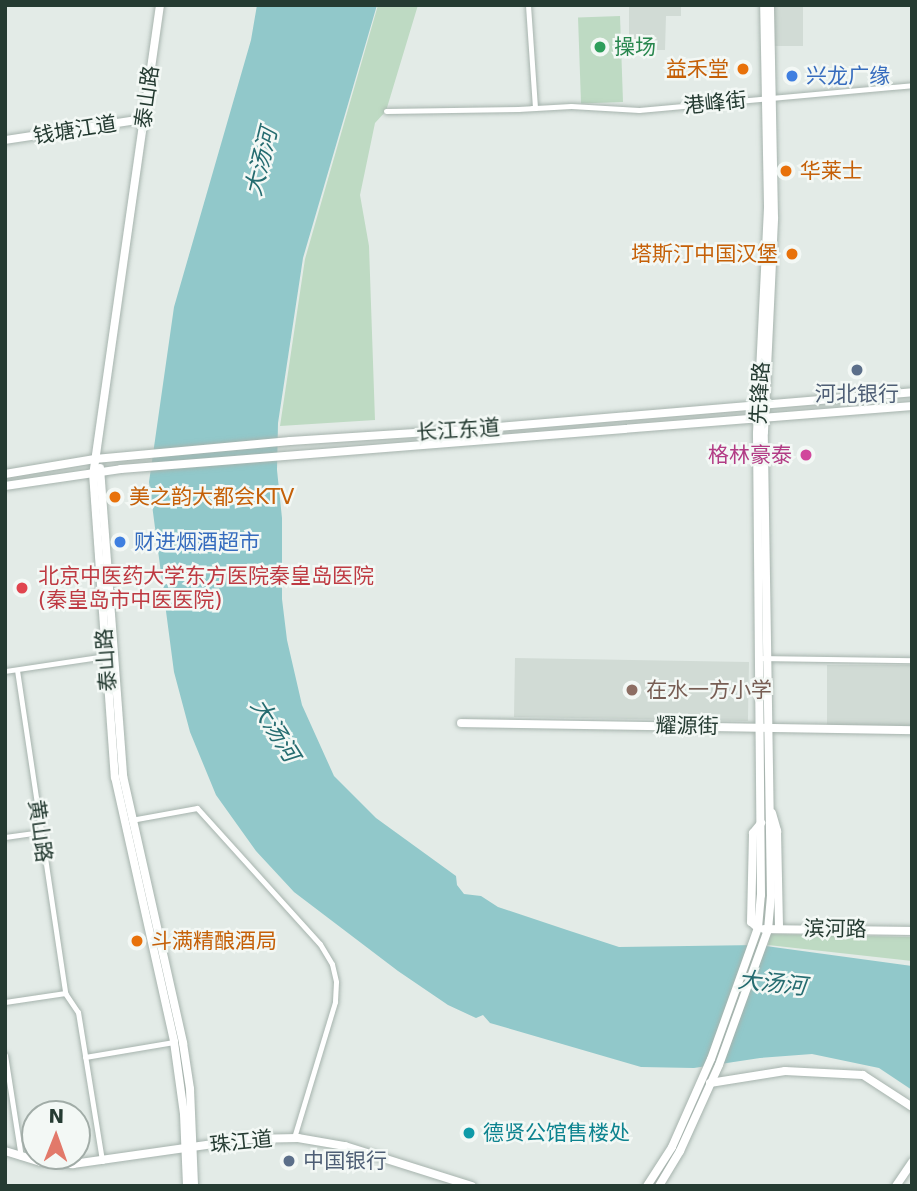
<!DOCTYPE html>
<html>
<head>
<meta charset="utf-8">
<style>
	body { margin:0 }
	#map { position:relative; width:917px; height:1191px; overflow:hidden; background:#e3ebe7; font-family:"DejaVu Sans","Noto Sans SC",sans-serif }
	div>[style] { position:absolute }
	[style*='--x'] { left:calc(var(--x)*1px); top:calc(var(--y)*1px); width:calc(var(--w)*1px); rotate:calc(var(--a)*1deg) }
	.built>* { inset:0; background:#d1dbd5; transform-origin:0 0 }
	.green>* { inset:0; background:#bedac3; transform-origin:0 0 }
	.water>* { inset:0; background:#91c8ca }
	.roads { filter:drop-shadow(0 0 2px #a6b3ad) drop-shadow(0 0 2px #a6b3ad) }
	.street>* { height:5px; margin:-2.5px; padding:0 2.5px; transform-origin:2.5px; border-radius:2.5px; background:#fff }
	.secondary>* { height:8px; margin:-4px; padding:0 4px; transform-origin:4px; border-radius:4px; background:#fff }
	.dots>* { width:19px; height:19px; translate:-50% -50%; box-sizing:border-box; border:4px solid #f3f8f5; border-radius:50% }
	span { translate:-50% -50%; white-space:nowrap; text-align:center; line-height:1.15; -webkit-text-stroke:5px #f3f8f5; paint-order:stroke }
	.leisure-label { font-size:21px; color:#27864d }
	.left { translate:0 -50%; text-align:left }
	.food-label { font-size:21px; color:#c56008 }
	.right { translate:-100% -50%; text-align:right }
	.shop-label { font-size:21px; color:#366cbe }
	.street-label { font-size:21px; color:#253b32 }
	.service-label { font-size:21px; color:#4e5e75 }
	.hotel-label { font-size:21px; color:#b23c85 }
	.health-label { font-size:21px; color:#be3a42 }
	.education-label { font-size:21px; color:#785e54 }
	.culture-label { font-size:21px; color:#0d838f }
	.water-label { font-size:23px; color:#256c70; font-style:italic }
	.frame { position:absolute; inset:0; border:7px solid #253b32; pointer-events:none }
	.north { position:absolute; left:21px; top:1100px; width:70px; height:70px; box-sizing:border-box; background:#f3f8f5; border:2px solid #a1aca7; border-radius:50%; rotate:1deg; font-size:19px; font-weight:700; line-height:28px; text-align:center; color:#253b32 }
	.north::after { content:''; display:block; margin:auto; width:24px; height:32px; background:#e2796a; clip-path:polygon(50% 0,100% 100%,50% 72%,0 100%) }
</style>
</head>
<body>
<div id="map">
	<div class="built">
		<div style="clip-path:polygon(629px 5px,681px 5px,681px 16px,666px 16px,665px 50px,629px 50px)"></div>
		<div style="left:774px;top:5px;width:29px;height:41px"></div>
		<div style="left:515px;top:658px;width:234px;height:59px;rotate:1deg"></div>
		<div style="left:827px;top:665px;width:85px;height:62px"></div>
	</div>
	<div class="green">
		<div style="clip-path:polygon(378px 5px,418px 5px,386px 111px,375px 123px,360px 195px,369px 246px,375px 420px,280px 426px,305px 259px)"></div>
		<div style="left:620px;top:16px;width:86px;height:42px;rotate:88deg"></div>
		<div style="clip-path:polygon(770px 934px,912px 937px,912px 961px,768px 945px)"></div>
	</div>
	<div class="water">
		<div style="clip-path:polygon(257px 5px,377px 5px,303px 258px,278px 423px,277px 470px,282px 518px,282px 599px,287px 640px,302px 705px,334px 776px,376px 818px,456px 876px,457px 885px,464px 894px,481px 896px,498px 907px,567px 930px,619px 947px,758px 945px,912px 966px,912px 1090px,879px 1068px,812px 1054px,760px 1058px,694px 1068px,641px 1067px,490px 1023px,483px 1015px,476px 1018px,448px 1005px,398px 971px,294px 892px,256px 851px,216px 795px,190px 732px,174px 672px,149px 482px,174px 307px,251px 40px)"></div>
	</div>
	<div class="roads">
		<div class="street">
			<div style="--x:528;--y:5;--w:103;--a:86.1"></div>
			<div style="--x:535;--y:108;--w:3;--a:180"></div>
			<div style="--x:518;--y:109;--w:53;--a:-3.2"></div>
			<div style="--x:571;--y:106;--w:68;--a:3.4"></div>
			<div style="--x:639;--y:110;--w:274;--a:-5.2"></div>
			<div style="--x:386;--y:111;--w:133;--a:-0.9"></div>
			<div style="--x:760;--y:658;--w:152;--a:0.8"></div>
			<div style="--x:17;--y:670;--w:327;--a:81.5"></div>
			<div style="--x:65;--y:993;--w:23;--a:56"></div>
			<div style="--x:78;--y:1012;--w:151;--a:80.8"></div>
			<div style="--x:5;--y:671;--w:101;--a:-8.5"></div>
			<div style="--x:131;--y:820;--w:67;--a:-10.3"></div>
			<div style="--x:197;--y:808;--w:183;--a:47.9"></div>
			<div style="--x:320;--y:944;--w:23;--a:59"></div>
			<div style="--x:332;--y:964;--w:18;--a:77"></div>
			<div style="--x:336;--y:982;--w:20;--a:93"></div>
			<div style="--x:335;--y:1002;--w:142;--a:106.8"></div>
			<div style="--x:5;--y:837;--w:35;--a:-8"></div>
			<div style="--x:5;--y:1002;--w:61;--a:-8.5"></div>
			<div style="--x:5;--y:1055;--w:103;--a:81.1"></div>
			<div style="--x:85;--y:1057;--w:90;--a:-9.6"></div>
		</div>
		<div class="secondary">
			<div style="--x:160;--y:5;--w:473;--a:98.1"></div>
			<div style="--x:93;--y:473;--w:305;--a:85.9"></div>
			<div style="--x:115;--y:777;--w:271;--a:77.4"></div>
			<div style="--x:174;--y:1042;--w:73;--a:82.1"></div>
			<div style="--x:184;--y:1114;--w:72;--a:87.6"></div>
			<div style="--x:5;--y:140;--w:141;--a:-8.6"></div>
			<div style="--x:100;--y:468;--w:309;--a:85.7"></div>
			<div style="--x:123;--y:776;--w:274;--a:77.3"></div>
			<div style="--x:183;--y:1043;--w:47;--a:81.3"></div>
			<div style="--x:190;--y:1089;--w:97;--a:87.6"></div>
			<div style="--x:5;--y:474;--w:91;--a:-9.5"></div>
			<div style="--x:95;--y:459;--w:196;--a:-5.3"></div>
			<div style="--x:290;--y:441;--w:184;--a:-3.7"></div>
			<div style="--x:474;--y:429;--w:440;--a:-4.8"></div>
			<div style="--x:5;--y:486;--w:117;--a:-8.3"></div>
			<div style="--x:121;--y:469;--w:794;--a:-4.55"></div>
			<div style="--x:461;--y:723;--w:451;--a:0.9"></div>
			<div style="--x:772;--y:813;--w:19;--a:74"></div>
			<div style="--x:777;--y:831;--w:97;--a:88.8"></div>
			<div style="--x:758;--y:928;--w:9;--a:-139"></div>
			<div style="--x:751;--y:922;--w:89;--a:-88.7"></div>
			<div style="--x:753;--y:833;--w:13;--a:-51"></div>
			<div style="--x:764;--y:929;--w:148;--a:0.8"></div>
			<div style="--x:710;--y:1083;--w:76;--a:-9.1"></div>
			<div style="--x:785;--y:1071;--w:78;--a:2.9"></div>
			<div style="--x:863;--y:1075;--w:59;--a:33.1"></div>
			<div style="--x:5;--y:1151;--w:38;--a:17"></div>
			<div style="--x:41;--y:1162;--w:32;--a:4"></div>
			<div style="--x:73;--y:1164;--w:177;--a:-8.1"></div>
			<div style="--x:248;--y:1139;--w:50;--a:-1.1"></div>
			<div style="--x:298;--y:1138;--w:48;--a:9.7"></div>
			<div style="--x:345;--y:1146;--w:133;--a:17.5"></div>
			<div style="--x:647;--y:1186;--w:46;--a:-57.3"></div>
			<div style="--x:672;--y:1147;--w:96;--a:-66.1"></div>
			<div style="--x:711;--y:1059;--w:139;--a:-70.3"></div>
			<div style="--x:758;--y:928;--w:33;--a:-85"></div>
			<div style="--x:761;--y:895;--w:462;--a:-90.5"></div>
			<div style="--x:757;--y:433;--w:227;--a:-87.2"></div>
			<div style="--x:768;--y:206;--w:201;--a:-91.1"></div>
			<div style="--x:659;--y:1186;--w:41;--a:-59"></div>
			<div style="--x:680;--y:1151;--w:94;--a:-65.6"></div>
			<div style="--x:719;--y:1065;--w:144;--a:-70.1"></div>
			<div style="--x:768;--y:930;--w:34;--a:-85"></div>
			<div style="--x:771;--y:896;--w:464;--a:-90.9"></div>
			<div style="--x:764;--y:432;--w:215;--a:-87.3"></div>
			<div style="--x:774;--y:217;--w:212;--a:-91.1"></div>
			<div style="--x:896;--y:1186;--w:29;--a:-56"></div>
		</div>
	</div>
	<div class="dots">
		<div style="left:600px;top:47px;background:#2e9e5b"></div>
		<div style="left:743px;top:69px;background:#e8710a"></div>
		<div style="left:792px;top:76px;background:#3f7fe0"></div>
		<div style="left:786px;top:171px;background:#e8710a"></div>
		<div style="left:792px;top:254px;background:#e8710a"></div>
		<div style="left:857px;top:370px;background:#5c6f8a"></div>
		<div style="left:806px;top:455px;background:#d1479c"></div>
		<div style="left:115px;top:497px;background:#e8710a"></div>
		<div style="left:120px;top:542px;background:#3f7fe0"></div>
		<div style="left:22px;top:588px;background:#e0444e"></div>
		<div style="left:632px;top:690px;background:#8d6e63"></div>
		<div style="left:137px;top:941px;background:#e8710a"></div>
		<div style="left:469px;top:1133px;background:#0f9aa8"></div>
		<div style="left:289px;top:1161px;background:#5c6f8a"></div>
	</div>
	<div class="leisure-label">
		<span class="left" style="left:614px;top:47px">操场</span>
	</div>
	<div class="food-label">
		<span class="right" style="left:729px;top:69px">益禾堂</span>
		<span class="left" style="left:800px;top:171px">华莱士</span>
		<span class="right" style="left:778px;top:254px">塔斯汀中国汉堡</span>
		<span class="left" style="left:129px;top:497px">美之韵大都会KTV</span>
		<span class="left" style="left:151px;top:941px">斗满精酿酒局</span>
	</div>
	<div class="shop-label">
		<span class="left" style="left:806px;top:76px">兴龙广缘</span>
		<span class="left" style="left:134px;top:542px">财进烟酒超市</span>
	</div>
	<div class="street-label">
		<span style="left:147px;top:97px;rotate:-82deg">泰山路</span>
		<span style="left:715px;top:103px;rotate:-6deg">港峰街</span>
		<span style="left:75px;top:130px;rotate:-9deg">钱塘江道</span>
		<span style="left:760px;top:393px;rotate:-87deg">先锋路</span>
		<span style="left:458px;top:430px;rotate:-4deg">长江东道</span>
		<span style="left:106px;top:660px;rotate:-94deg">泰山路</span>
		<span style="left:687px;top:726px;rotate:1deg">耀源街</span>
		<span style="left:40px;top:831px;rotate:82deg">黄山路</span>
		<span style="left:835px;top:929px;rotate:1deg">滨河路</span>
		<span style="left:241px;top:1142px;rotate:-6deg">珠江道</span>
	</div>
	<div class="service-label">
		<span style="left:857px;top:394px">河北银行</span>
		<span class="left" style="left:303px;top:1161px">中国银行</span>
	</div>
	<div class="hotel-label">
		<span class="right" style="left:792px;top:455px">格林豪泰</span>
	</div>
	<div class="health-label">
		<span class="left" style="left:38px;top:588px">北京中医药大学东方医院秦皇岛医院<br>(秦皇岛市中医医院)</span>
	</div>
	<div class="education-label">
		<span class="left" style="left:646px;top:690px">在水一方小学</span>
	</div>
	<div class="culture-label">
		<span class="left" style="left:483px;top:1133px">德贤公馆售楼处</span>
	</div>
	<div class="water-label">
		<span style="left:261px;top:162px;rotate:-76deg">大汤河</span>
		<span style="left:275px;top:730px;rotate:58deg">大汤河</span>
		<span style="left:772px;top:983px;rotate:6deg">大汤河</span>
	</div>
	<div class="frame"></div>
	<div class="north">N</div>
</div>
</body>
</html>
